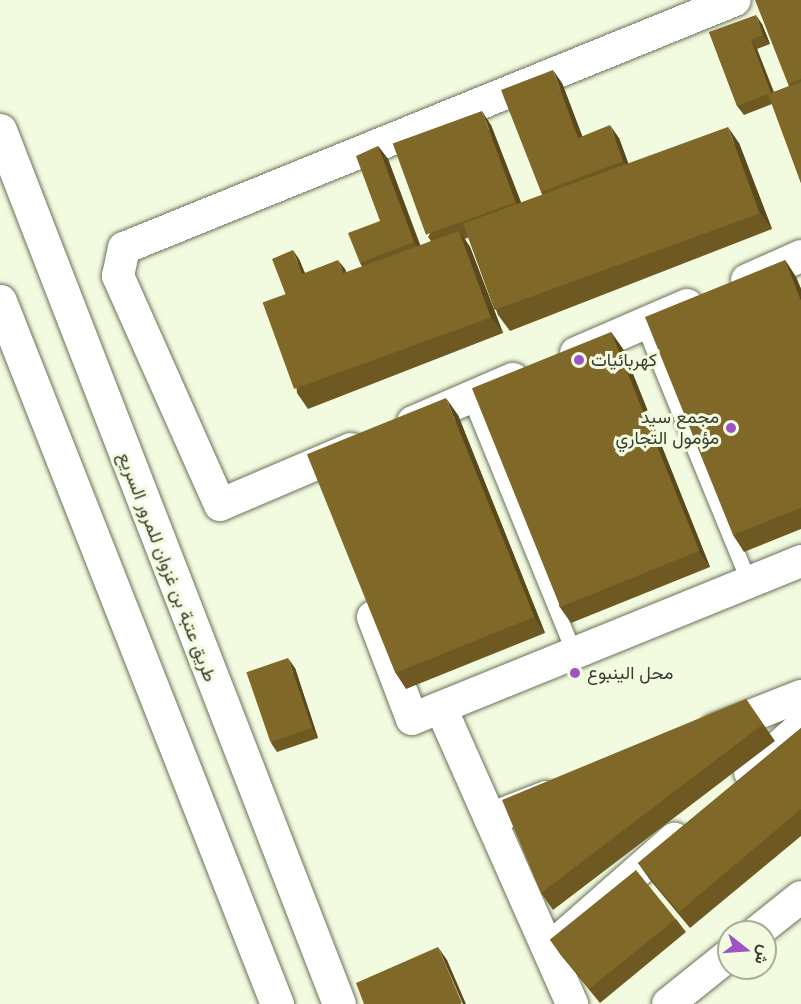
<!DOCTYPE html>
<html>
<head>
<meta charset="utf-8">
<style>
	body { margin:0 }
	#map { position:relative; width:801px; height:1004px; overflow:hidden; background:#f2fbe0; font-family:Helvetica,Vazirmatn,sans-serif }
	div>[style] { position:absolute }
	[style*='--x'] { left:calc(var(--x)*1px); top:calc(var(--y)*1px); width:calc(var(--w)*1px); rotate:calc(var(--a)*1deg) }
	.roads { filter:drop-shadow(0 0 2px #6a725a) drop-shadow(0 0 2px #6a725a) }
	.service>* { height:15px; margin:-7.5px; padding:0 7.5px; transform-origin:7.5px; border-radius:7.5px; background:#fff }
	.minor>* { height:32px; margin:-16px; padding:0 16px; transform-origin:16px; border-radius:16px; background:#fff }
	.motorway>* { height:33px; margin:-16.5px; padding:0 16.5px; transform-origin:16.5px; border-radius:16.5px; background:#fff }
	.wall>* { inset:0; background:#6e5922 }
	.shaded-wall>* { inset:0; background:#5a491c }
	.building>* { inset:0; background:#806828; transform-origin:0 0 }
	.dots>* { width:16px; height:16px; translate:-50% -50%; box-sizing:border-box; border:3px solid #f2fbe0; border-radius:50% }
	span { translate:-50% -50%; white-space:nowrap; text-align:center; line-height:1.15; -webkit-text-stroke:6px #f2fbe0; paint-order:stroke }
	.poi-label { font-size:18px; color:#383b30 }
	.left { translate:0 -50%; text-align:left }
	.right { translate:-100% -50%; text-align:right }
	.street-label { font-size:18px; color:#383b30 }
	.north { position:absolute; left:717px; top:920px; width:60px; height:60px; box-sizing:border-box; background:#f2fbe0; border:2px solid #a8ae9a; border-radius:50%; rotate:107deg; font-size:16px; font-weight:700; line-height:24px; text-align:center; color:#383b30 }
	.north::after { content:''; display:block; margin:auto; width:21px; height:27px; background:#9e52c4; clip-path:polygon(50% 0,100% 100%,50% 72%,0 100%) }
</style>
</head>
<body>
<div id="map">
	<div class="roads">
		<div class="service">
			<div style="--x:643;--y:324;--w:279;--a:67.7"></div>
			<div style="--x:470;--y:398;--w:275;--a:67.8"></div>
		</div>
		<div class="minor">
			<div style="--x:747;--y:280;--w:59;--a:-24"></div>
			<div style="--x:576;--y:353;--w:121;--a:-23.4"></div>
			<div style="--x:413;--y:422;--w:109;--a:-23.3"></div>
			<div style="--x:351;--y:449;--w:142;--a:156.9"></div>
			<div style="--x:220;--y:505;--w:251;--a:-114"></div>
			<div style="--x:118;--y:276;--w:29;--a:-78"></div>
			<div style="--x:124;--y:248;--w:659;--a:-22.09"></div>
			<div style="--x:373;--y:617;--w:109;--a:69.1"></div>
			<div style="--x:412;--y:719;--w:420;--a:-22.1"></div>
			<div style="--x:441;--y:708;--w:324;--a:66.1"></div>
			<div style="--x:715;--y:730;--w:92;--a:-21.6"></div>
			<div style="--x:750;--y:772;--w:68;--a:-41.4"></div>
			<div style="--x:490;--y:819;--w:60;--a:-21.4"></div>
			<div style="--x:757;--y:932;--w:56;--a:-38.5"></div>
			<div style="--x:549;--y:949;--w:167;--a:-41.3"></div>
			<div style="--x:668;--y:1004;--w:78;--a:-38.8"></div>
		</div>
		<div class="motorway">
			<div style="--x:0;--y:130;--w:937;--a:68.8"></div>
			<div style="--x:0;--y:301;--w:756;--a:68.49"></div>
		</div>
	</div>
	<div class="wall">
		<div style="clip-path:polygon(801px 0,801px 183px,772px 104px,744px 115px,737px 106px,709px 32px,762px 24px,770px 44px,757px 49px,774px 92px,789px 86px,788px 84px)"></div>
		<div style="clip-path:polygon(562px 83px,582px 136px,619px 138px,629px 165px,739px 143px,772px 229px,510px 331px,498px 315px,469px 237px,465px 239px,470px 247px,503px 333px,308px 409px,297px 393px,287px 298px,299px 259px,305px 273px,345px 269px,347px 274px,363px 268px,360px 263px,380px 221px,378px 146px,388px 159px,420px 246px,431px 241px,428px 237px,491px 125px,522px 206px,544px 198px,541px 192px)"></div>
		<div style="clip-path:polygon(785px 260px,796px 277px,801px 289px,801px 529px,744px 552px,733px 535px)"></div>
		<div style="clip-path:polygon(611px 332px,623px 349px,710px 567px,571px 623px,559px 606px)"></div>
		<div style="clip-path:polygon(458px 415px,545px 633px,406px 689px,395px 672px)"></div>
		<div style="clip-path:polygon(295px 668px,318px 738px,277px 752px,271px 743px)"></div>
		<div style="clip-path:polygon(746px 699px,775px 741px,553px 910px,541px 893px)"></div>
		<div style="clip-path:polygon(801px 728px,801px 836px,690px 928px,650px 880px,638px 863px)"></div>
		<div style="clip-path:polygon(676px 919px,686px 932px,600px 1003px,560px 954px,551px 941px)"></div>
	</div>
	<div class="shaded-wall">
		<div style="clip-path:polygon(756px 15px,762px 24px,770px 44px,763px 35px)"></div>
		<div style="clip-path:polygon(751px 40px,757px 49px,777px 102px,771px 93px)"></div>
		<div style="clip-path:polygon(553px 70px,562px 83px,588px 151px,578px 138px)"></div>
		<div style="clip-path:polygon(482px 111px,491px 125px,526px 215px,516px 202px)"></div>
		<div style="clip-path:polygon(610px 125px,619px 138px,632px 174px,623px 161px)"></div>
		<div style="clip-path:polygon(728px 127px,739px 143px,772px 229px,760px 213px)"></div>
		<div style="clip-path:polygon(378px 146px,388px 159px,424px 255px,414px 242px)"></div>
		<div style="clip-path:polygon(459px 231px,470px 247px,503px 333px,491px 317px)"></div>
		<div style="clip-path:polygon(293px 250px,299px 259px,309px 284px,302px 274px)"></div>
		<div style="clip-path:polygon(338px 260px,345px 269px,350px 284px,344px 275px)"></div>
		<div style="clip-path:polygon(785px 260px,796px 277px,801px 289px,801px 301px)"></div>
		<div style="clip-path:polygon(611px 332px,623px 349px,710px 567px,698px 551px)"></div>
		<div style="clip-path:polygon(446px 398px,458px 415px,545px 633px,534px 617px)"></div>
		<div style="clip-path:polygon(288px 658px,295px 668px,318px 738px,312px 728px)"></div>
		<div style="clip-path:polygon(438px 947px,447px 960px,466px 1004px,463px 1004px)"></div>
	</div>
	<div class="building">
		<div style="clip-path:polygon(755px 0,801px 0,801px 79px,788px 84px)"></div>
		<div style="clip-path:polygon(756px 15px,763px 35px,751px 40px,771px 93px,737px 106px,709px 32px)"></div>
		<div style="clip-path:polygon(553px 70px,578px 138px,610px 125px,623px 161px,541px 192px,501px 90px)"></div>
		<div style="clip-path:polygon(801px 82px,801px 183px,768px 94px)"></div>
		<div style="left:482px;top:111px;width:97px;height:95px;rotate:70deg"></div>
		<div style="left:728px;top:127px;width:92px;height:282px;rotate:70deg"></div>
		<div style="clip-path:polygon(378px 146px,414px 242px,360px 263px,348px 233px,380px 221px,356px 156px)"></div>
		<div style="left:459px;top:231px;width:92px;height:209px;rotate:70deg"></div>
		<div style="clip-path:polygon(293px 250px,302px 274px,338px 260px,344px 275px,287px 298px,272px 259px)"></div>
		<div style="clip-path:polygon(785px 260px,801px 301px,801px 508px,733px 535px,645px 317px)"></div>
		<div style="left:611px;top:332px;width:236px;height:150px;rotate:68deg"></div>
		<div style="left:446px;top:398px;width:236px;height:150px;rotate:68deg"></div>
		<div style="left:288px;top:658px;width:74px;height:44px;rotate:71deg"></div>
		<div style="clip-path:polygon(746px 699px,763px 724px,541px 893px,502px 800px)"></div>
		<div style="clip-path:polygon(801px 728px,801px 809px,679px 912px,638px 863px)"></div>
		<div style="left:636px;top:870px;width:63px;height:111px;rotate:51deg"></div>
		<div style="clip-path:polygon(438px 947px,462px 1003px,460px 1004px,364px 1004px,356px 983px)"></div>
	</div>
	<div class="dots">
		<div style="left:579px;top:360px;background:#9e52c4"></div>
		<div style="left:731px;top:428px;background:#9e52c4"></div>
		<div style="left:575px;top:673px;background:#9e52c4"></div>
	</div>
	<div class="poi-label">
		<span class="left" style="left:591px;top:360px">كهربائيات</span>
		<span class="right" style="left:719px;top:428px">مجمع سيد<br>مؤمول التجاري</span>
		<span class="left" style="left:587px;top:673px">محل الينبوع</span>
	</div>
	<div class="street-label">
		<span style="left:167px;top:567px;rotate:69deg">طريق عتبة بن غزوان للمرور السريع</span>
	</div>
	<div class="north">ش</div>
</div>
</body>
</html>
